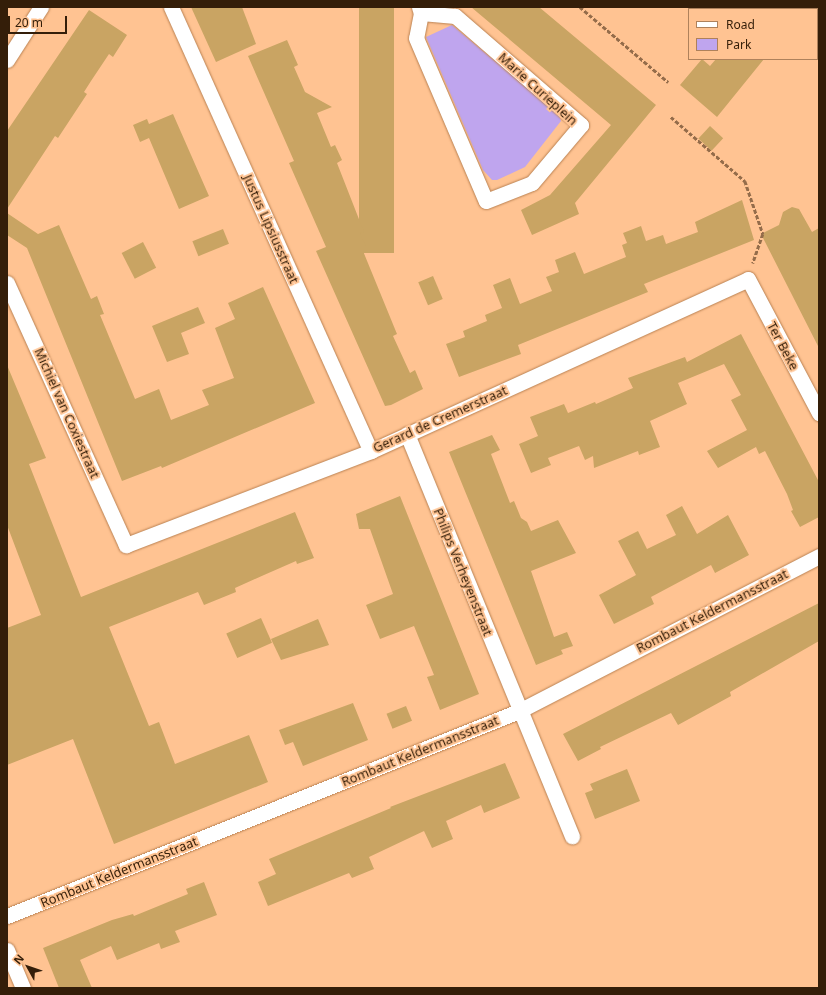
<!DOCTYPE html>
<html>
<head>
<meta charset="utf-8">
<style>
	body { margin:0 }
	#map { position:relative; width:826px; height:995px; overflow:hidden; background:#ffc392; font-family:"Noto Sans",sans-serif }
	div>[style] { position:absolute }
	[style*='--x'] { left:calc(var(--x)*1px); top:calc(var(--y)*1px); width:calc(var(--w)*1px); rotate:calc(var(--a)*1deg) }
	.green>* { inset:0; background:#bfa5ee }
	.building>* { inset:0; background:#c9a463; transform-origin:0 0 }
	.path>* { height:2.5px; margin-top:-1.25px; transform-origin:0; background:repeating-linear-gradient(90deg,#946c4a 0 4px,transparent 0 6px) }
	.roads { filter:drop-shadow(0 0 1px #ba8253) drop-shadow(0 0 1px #ba8253) }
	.minor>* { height:15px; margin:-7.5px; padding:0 7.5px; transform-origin:7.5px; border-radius:7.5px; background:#fff }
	span { translate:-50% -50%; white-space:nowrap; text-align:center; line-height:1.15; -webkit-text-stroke:4px #ffc392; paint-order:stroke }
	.street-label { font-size:13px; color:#341e09 }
	.frame { position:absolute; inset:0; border:8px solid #341e09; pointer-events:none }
	.legend { position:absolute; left:688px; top:8px; width:130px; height:52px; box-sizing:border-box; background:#ffc392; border:1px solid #ae815b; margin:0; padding:5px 7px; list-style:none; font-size:12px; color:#341e09 }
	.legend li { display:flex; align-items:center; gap:8px; height:20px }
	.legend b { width:20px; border:1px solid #ae815b }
	.north { position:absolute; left:8px; top:947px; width:40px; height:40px; -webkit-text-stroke:3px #ffc392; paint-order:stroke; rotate:310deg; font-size:11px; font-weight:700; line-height:16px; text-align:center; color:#341e09 }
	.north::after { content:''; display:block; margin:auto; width:14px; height:18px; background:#341e09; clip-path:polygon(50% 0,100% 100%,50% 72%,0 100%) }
	.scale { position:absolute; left:8px; top:16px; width:59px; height:18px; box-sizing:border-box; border:2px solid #341e09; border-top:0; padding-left:5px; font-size:12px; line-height:14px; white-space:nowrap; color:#341e09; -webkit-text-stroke:3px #ffc392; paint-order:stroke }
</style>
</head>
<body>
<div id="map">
	<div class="green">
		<div style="clip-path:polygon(452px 25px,559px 115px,561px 121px,525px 167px,497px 180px,492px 180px,483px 170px,426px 37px)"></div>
	</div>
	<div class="building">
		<div style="clip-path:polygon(191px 7px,242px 7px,256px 44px,216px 62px)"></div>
		<div style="left:359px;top:7px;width:35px;height:246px"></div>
		<div style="clip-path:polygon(471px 7px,539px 7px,656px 105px,575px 203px,579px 214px,532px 235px,521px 210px,550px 195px,611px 125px)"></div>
		<div style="clip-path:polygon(89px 10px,127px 35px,113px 57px,109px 54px,91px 81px,84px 92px,87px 94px,58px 138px,55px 136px,7px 209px,7px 131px)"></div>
		<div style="clip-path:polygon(287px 40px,298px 65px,294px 67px,305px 92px,332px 107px,317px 113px,331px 147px,335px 145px,342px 160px,337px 163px,364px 232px,360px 233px,367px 249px,363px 251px,397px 334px,393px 336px,410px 373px,415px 370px,423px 389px,391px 405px,385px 406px,316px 251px,326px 247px,289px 163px,294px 161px,248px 56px)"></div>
		<div style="clip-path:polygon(702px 59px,710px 66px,716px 59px,764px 59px,717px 117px,680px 85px)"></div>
		<div style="clip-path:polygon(173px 114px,209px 196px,179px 209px,149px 138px,140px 142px,133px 125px,147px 119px,149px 124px)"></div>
		<div style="left:710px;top:126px;width:18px;height:17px;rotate:43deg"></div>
		<div style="clip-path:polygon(742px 200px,754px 240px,644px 284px,648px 292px,518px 345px,521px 354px,459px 377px,446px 344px,465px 337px,463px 331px,487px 321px,485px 315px,502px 308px,493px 285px,510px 278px,520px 304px,552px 291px,546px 277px,559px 272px,555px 260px,575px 252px,584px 274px,626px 257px,622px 245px,627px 243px,623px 233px,641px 226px,646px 241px,663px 235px,666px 244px,698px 232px,695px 222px)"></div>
		<div style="clip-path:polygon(792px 207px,799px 209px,812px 232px,819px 228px,819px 348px,761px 234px,779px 225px,783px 212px)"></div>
		<div style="clip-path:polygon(7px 213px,38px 234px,59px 225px,91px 299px,97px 296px,104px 314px,100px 315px,135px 399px,159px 389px,171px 420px,209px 405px,202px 390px,234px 378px,215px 328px,235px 319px,228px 303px,263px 287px,315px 403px,162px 468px,161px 466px,122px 481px,27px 248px,7px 235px)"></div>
		<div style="left:223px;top:229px;width:16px;height:33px;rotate:68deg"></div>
		<div style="left:143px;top:242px;width:29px;height:24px;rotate:63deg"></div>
		<div style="left:433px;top:276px;width:25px;height:16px;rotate:67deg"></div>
		<div style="clip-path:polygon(198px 307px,205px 323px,181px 333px,189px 354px,167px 362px,152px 326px)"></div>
		<div style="clip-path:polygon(741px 334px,819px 482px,819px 517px,800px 527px,791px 511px,793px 510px,787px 494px,765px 451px,759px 454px,756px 447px,718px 468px,707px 451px,747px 430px,731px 400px,741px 395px,724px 364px,678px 383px,687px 404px,650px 421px,660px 447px,639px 455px,638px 451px,594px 468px,593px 456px,585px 460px,579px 446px,548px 458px,551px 465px,531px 473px,519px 444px,538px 436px,530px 417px,564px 404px,568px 413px,595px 402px,596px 404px,633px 388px,628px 378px,685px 357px,687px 362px)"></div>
		<div style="clip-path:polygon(7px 365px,46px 458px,29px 464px,81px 597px,295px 512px,314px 558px,297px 564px,296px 561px,264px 575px,235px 588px,236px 592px,204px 605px,198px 592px,109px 627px,149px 726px,159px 722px,175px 764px,249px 735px,268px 782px,114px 844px,73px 739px,7px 765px,7px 628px,41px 615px,7px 525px)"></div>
		<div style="clip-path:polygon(492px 435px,500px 450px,491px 454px,510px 503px,514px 501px,521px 518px,527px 522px,531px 531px,558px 520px,576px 553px,531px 571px,554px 637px,567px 632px,573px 646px,561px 650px,563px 654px,536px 665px,449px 452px)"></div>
		<div style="clip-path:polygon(400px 496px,479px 694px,440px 710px,427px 677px,434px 675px,414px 626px,380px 639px,366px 605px,393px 594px,370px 529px,359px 529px,356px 514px)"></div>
		<div style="clip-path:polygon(682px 506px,697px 534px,728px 515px,749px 555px,715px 573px,711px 565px,651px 597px,654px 604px,614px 624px,599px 595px,636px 575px,618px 541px,638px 531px,647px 549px,676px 535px,666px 515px)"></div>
		<div style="clip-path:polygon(819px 603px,819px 641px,730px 692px,731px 696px,678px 725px,671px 713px,600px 747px,601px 749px,578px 761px,563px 734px)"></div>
		<div style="left:261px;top:618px;width:27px;height:38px;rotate:66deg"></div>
		<div style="clip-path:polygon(318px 619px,329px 645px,281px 660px,271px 639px)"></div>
		<div style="clip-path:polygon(353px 703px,368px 740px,303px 766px,293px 742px,285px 745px,279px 730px)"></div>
		<div style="left:406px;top:706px;width:16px;height:21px;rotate:68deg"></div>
		<div style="clip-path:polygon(505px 763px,520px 798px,484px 813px,481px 805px,446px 821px,453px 839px,432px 848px,424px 831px,369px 857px,374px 869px,352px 878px,349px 873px,268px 906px,258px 882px,276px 874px,269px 859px,391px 808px,390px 807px)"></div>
		<div style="clip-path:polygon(627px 769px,640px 801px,595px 819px,585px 793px,593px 790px,590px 784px)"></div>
		<div style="clip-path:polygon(204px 882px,217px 915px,175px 931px,180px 942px,161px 949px,159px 943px,117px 960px,111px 946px,80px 960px,92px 988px,59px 988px,43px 948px,112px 920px,133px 914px,134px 916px,188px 894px,186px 889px)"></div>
	</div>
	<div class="path">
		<div style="--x:580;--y:7;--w:116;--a:40.4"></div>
		<div style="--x:671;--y:117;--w:98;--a:40.9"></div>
		<div style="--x:745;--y:181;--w:56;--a:71.2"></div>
		<div style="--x:763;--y:234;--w:31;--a:109"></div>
	</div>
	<div class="roads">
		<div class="minor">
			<div style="--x:171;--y:7;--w:487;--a:65.8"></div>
			<div style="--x:419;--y:7;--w:6;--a:72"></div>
			<div style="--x:421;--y:13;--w:25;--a:101"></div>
			<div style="--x:416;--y:38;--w:177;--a:66.8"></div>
			<div style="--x:486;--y:201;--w:49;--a:-21.4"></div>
			<div style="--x:532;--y:183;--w:76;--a:-49.8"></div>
			<div style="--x:581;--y:125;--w:167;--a:-139.1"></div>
			<div style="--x:455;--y:16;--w:34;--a:-175"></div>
			<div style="--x:7;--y:60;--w:63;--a:-57.3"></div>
			<div style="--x:7;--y:283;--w:288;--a:65.6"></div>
			<div style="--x:126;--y:545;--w:262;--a:-21"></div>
			<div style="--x:371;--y:451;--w:414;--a:-24.5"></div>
			<div style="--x:748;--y:279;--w:152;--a:62.1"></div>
			<div style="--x:407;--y:434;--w:435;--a:67.7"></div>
			<div style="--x:7;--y:916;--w:552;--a:-21.82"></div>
			<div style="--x:519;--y:711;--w:338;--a:-27.3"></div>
			<div style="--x:7;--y:950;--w:41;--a:67.2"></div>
		</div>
	</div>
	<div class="street-label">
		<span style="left:538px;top:89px;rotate:42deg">Marie Curieplein</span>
		<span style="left:271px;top:229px;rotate:66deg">Justus Lipsiusstraat</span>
		<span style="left:783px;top:346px;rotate:62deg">Ter Beke</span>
		<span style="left:67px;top:413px;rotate:66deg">Michiel van Coxiestraat</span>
		<span style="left:440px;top:419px;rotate:-24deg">Gerard de Cremerstraat</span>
		<span style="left:463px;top:572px;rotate:68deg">Philips Verheyenstraat</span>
		<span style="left:712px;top:611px;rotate:-27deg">Rombaut Keldermansstraat</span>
		<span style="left:420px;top:751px;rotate:-22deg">Rombaut Keldermansstraat</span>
		<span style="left:119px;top:872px;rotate:-22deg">Rombaut Keldermansstraat</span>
	</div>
	<div class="frame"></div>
	<ul class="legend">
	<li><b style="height:5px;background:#fff"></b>Road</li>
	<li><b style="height:11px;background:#bfa5ee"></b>Park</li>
	</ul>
	<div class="north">N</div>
	<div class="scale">20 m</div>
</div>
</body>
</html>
